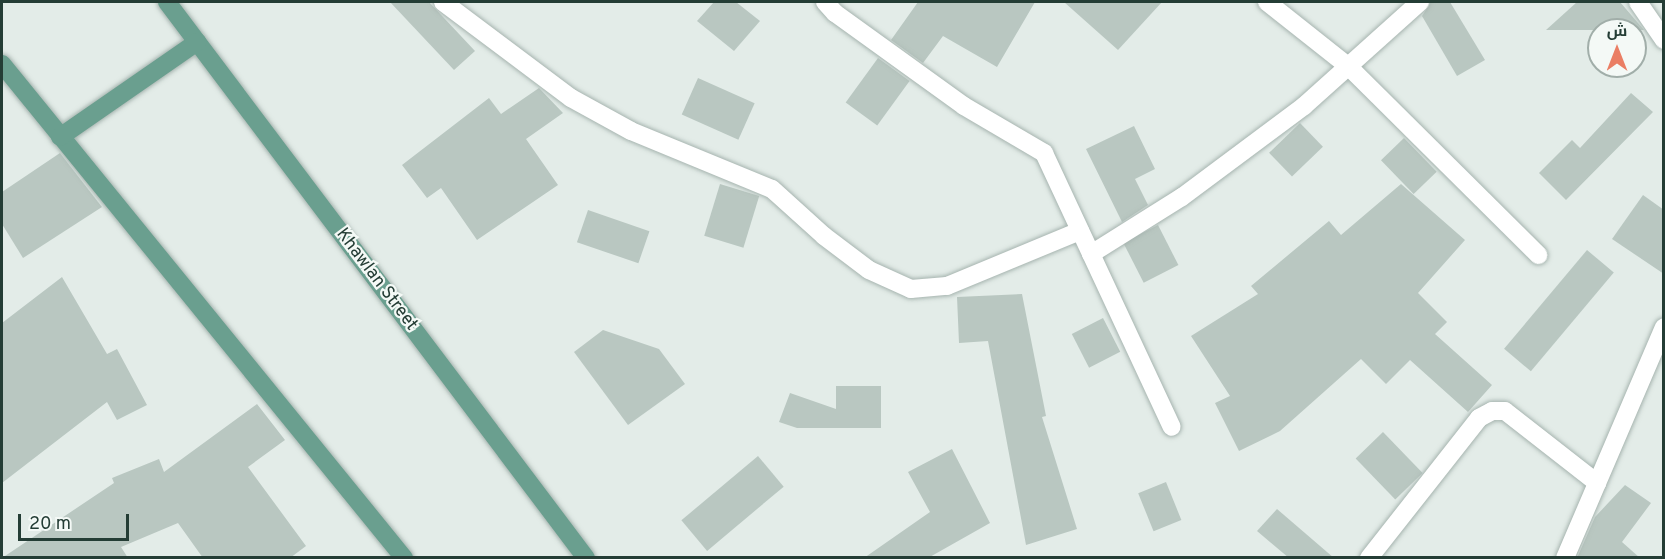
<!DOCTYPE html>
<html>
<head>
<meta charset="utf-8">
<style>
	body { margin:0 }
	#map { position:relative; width:1665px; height:559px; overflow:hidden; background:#e3ece8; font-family:Overpass,Cairo,sans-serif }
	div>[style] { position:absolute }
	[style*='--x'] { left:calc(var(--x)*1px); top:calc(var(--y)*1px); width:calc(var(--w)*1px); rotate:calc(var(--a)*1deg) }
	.building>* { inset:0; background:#b9c7c1; transform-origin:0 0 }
	.roads { filter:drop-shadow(0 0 2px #a6b4af) drop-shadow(0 0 2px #a6b4af) }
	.minor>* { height:18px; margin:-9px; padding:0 9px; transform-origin:9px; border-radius:9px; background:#fff }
	.major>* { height:18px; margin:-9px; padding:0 9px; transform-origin:9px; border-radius:9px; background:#6a9f8f }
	span { translate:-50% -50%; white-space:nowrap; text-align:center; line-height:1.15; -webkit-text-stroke:4.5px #f4f9f6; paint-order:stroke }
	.street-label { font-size:18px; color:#243d35 }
	.frame { position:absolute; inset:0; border:3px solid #243d35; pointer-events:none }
	.north { position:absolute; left:1587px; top:18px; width:60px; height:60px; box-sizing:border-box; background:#f4f9f6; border:2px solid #a1aea9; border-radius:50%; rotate:0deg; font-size:16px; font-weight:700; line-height:24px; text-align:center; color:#243d35 }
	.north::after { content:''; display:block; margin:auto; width:21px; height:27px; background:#ea7e64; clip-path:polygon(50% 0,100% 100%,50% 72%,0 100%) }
	.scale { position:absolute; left:18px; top:514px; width:111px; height:27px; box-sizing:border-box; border:3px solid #243d35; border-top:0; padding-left:8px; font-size:18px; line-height:21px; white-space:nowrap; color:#243d35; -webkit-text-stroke:4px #f4f9f6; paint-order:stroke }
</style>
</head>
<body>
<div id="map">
	<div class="building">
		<div style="clip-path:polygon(390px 2px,429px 2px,475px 51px,454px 70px)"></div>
		<div style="clip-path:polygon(714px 2px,736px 2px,760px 21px,734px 51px,697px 21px)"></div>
		<div style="clip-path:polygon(918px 2px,1035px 2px,997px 67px,943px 36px,923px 63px,891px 40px)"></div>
		<div style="clip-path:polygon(1064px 2px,1162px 2px,1118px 50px)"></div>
		<div style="clip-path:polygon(1431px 2px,1450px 2px,1485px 60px,1457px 76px,1422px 16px)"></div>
		<div style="clip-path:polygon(1577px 2px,1620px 2px,1644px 30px,1546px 30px)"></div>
		<div style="left:878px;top:58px;width:39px;height:55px;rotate:36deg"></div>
		<div style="left:698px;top:78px;width:62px;height:40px;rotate:24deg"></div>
		<div style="clip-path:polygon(539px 88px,563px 113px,526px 139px,558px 185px,477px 240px,441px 188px,427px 198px,402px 165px,489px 98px,501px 114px)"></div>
		<div style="clip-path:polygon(1631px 93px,1653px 112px,1566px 200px,1539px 173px,1572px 140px,1580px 148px)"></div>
		<div style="left:1300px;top:123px;width:33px;height:43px;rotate:46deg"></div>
		<div style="clip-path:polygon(1134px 126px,1155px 169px,1135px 179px,1148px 205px,1122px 222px,1086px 149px)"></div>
		<div style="left:1404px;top:138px;width:47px;height:32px;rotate:46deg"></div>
		<div style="clip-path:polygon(60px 153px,102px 207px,23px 258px,2px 224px,2px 192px)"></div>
		<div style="left:720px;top:184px;width:41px;height:54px;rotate:17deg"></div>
		<div style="clip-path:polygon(1401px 184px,1465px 240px,1418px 293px,1447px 322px,1435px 334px,1492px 385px,1468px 412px,1410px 360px,1386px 384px,1361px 359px,1280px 431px,1239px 451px,1215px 403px,1230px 396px,1191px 336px,1258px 294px,1251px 286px,1329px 221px,1341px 235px)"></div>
		<div style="clip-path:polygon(1643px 195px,1664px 210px,1664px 274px,1612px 239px)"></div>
		<div style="left:588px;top:210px;width:65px;height:34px;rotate:19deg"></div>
		<div style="left:1158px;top:225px;width:45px;height:39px;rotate:63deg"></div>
		<div style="left:1587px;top:250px;width:35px;height:129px;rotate:40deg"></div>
		<div style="clip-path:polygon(62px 277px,107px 354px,117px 349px,147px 405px,117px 420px,107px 402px,2px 483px,2px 323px)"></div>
		<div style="clip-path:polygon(1022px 294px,1046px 416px,1042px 417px,1077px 529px,1026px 545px,988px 341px,959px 343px,957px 297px)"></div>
		<div style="left:1103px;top:318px;width:38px;height:35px;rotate:63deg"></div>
		<div style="clip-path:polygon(603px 330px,659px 349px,685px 384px,628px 425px,574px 352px)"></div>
		<div style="clip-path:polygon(836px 386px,881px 386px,881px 428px,797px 428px,779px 422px,790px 393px,836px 409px)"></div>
		<div style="clip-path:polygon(257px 404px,285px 440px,248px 467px,306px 546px,290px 558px,203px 558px,178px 523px,121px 547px,128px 558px,2px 558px,114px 483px,112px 478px,159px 459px,164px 472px)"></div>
		<div style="left:1383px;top:432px;width:57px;height:38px;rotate:46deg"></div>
		<div style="clip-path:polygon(952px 449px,990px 523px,928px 558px,864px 558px,930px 512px,908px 472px)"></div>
		<div style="left:758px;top:456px;width:40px;height:100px;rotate:50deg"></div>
		<div style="left:1166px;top:482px;width:41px;height:30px;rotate:68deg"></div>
		<div style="clip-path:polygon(1625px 485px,1651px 503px,1622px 542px,1640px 558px,1577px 558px,1595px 517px)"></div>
		<div style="clip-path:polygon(1277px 509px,1334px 558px,1289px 558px,1257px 531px)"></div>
	</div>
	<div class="roads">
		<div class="minor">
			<div style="--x:443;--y:2;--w:160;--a:36.9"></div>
			<div style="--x:571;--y:98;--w:68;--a:28.8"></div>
			<div style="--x:631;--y:131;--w:152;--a:22.4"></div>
			<div style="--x:772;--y:189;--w:70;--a:42.1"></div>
			<div style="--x:824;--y:236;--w:56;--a:37.1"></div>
			<div style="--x:869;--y:270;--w:46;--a:24.3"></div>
			<div style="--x:911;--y:289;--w:36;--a:-5"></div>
			<div style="--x:947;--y:286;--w:144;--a:-22.5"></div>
			<div style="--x:825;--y:2;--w:15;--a:48"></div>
			<div style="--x:835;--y:13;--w:159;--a:35.8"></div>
			<div style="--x:964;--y:106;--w:93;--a:30.4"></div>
			<div style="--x:1044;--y:153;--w:302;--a:65"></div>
			<div style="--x:1267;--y:2;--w:105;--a:38.4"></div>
			<div style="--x:1349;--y:67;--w:267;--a:44.8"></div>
			<div style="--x:1638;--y:2;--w:46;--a:55.6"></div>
			<div style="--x:1091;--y:254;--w:107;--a:-32.1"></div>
			<div style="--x:1182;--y:197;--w:152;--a:-36.7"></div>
			<div style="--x:1304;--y:106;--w:156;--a:-41.9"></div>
			<div style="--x:1369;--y:558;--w:178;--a:-51.8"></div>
			<div style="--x:1479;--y:418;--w:15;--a:-28"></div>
			<div style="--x:1492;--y:411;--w:13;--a:0"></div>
			<div style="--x:1505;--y:411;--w:117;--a:38"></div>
			<div style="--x:1565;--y:558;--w:251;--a:-66.8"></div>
		</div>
		<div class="major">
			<div style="--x:167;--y:2;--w:696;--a:53"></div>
			<div style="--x:2;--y:64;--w:637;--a:50.86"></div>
			<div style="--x:60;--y:137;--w:167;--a:-34.7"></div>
		</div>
	</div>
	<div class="street-label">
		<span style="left:376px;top:280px;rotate:53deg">Khawlan Street</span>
	</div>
	<div class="frame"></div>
	<div class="north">ش</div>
	<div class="scale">20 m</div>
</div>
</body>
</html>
